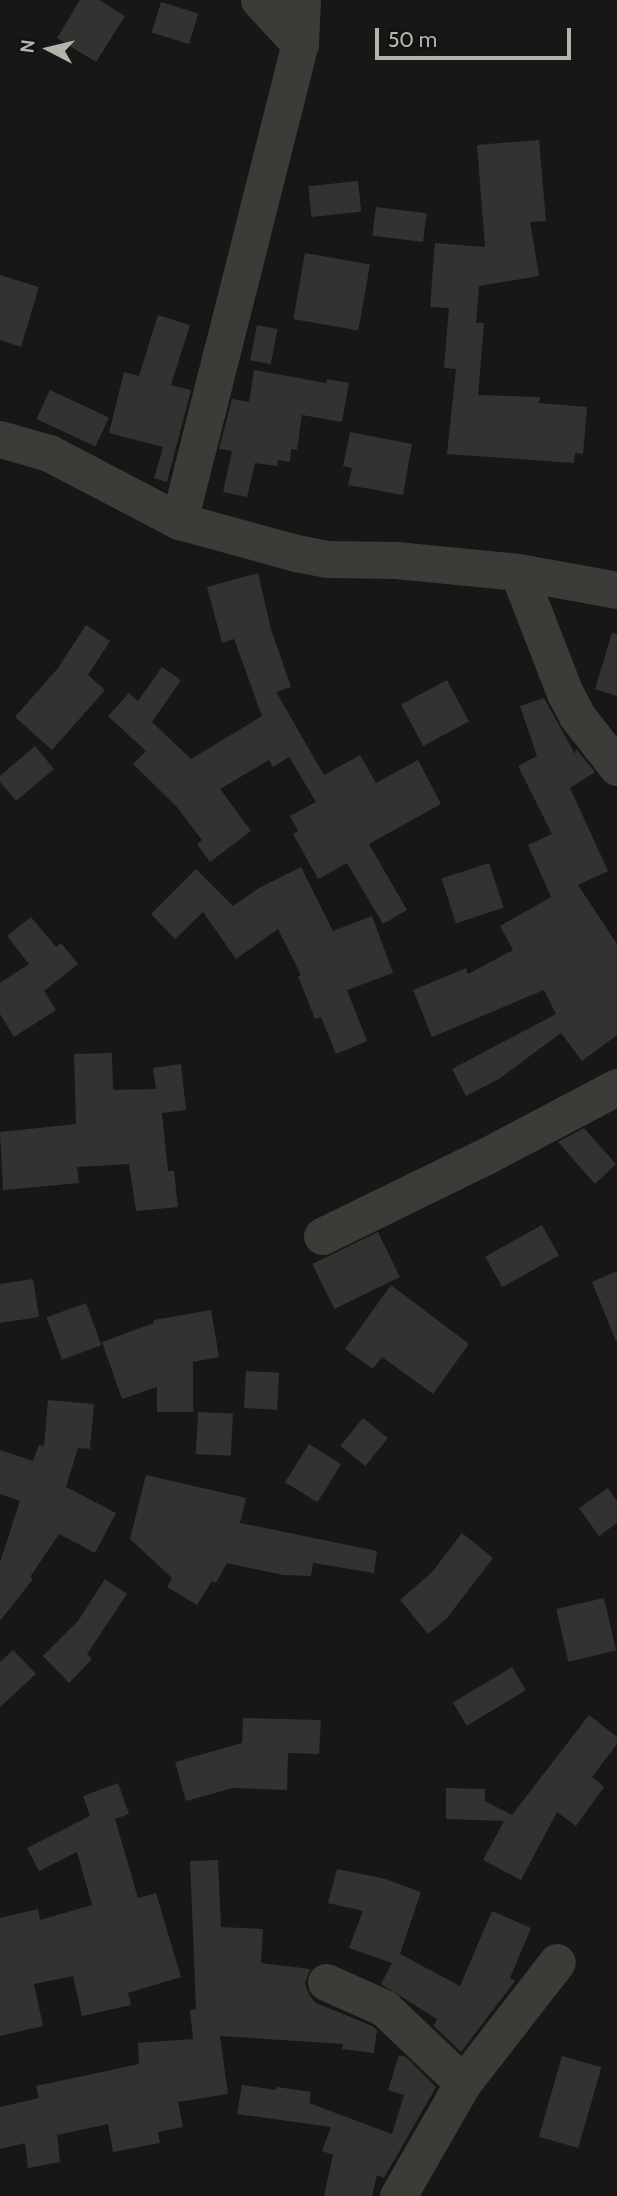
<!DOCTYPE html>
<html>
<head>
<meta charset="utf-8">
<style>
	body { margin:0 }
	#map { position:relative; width:617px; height:2196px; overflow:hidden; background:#161716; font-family:Cabin,sans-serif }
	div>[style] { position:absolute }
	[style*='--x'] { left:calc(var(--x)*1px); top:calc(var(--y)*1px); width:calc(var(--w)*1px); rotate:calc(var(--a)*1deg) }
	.building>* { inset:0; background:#313331; transform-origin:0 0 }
	.minor>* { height:37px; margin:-18.5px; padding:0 18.5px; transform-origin:18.5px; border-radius:18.5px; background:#393c37 }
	span { translate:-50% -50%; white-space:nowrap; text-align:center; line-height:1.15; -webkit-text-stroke:6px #111211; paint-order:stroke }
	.north { position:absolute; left:14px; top:14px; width:70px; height:70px; -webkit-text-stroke:5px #111211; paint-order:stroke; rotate:277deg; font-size:19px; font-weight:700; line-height:28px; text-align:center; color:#b0b6a9 }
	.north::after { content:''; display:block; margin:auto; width:24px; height:32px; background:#b0b6a9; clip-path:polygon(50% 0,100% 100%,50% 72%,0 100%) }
	.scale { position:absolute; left:375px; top:28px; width:196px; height:32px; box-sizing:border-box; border:4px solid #b0b6a9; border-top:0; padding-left:9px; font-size:21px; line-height:24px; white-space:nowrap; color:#b0b6a9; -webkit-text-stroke:5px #111211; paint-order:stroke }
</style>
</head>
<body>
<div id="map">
	<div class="building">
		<div style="clip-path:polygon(80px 0,99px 0,125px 16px,96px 62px,57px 38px)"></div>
		<div style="left:161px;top:2px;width:39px;height:32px;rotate:17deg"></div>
		<div style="clip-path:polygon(539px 140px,546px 221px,530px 222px,539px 276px,479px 286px,476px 323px,484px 323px,478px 395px,540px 397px,539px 403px,587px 407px,583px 454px,575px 453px,574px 463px,447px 454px,456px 369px,444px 368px,449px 308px,430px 307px,435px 243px,485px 247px,477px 145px)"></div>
		<div style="left:358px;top:181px;width:31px;height:50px;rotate:84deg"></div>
		<div style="left:376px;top:207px;width:51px;height:29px;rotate:7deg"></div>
		<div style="left:305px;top:253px;width:66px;height:67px;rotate:10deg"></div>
		<div style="clip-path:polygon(0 275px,39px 287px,21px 347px,0 340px)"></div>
		<div style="clip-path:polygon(158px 315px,190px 325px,171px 385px,191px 390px,167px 482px,154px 478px,163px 447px,109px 433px,124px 372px,139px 376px)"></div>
		<div style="left:257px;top:325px;width:21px;height:36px;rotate:11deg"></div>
		<div style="clip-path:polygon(254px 370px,326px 383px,327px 379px,349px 383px,342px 422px,302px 415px,297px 450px,291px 449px,290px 462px,278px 460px,277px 466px,255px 463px,247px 497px,223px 492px,232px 451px,219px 449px,232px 399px,249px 402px)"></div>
		<div style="left:50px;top:390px;width:65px;height:32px;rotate:25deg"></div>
		<div style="clip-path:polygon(350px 432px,412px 444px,403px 495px,348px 485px,352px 468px,343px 466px)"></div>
		<div style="clip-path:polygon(258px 573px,271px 629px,291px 687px,276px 692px,324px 775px,360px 755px,376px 783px,418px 760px,441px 804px,369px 844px,407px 910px,383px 924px,347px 863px,318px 879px,293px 834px,298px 831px,290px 816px,316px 802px,289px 757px,273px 767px,269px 760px,220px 789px,251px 831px,210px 862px,197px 844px,202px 840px,176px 806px,133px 764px,146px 751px,108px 716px,129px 693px,138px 701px,162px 667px,181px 680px,152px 722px,191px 759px,262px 716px,234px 639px,222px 643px,207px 587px)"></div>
		<div style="clip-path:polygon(86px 625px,110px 641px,88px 675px,105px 690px,52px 750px,15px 717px,58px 668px)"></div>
		<div style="clip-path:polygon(612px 633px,617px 634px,617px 696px,595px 689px)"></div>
		<div style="left:447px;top:680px;width:47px;height:52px;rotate:62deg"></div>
		<div style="clip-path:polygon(544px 698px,575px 754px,576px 749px,595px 772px,570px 788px,608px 871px,578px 885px,617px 944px,617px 1035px,582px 1061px,561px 1033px,499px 1079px,466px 1096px,452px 1069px,556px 1014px,544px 990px,432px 1037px,413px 990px,466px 968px,468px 974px,513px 950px,500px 926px,551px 897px,528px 845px,552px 834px,518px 766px,537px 756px,520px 706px)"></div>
		<div style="clip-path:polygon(35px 746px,54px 769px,16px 801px,0 782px,0 776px)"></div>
		<div style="left:489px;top:863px;width:47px;height:50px;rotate:72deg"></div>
		<div style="clip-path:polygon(301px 867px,333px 931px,372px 916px,393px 973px,347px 990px,367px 1041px,336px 1054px,321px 1017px,315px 1019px,298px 976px,301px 975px,278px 929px,236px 959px,203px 912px,175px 939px,151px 914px,196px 869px,233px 906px,259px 888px)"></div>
		<div style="clip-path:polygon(31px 917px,56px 947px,61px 943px,78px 964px,44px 991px,56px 1010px,14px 1037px,0 1014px,0 983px,29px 964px,7px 936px)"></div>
		<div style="clip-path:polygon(112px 1053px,113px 1090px,156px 1089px,153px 1068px,181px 1064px,186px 1110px,162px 1113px,168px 1171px,174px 1171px,178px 1207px,136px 1211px,129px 1164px,77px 1167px,79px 1183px,3px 1190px,0 1132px,76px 1124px,74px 1054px)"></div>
		<div style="clip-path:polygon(584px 1128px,616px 1164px,595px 1184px,558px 1142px)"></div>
		<div style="left:542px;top:1225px;width:35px;height:65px;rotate:61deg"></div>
		<div style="left:378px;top:1232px;width:50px;height:73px;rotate:64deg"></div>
		<div style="clip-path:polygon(617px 1271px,617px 1341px,616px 1341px,592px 1282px)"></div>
		<div style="clip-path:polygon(33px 1279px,39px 1317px,0 1323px,0 1284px)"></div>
		<div style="clip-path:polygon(391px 1285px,469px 1344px,433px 1394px,382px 1357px,373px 1369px,345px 1349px)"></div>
		<div style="left:86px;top:1303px;width:45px;height:42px;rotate:70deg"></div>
		<div style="clip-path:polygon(211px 1310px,219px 1357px,193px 1362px,193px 1412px,157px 1412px,157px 1387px,122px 1399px,102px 1342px,154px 1323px,154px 1320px)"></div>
		<div style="left:246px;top:1371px;width:33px;height:37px;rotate:3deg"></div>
		<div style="clip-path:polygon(48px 1400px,94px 1404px,90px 1449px,78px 1448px,66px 1487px,116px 1513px,95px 1553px,59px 1534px,30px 1577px,33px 1579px,0 1621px,0 1562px,20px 1501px,0 1494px,0 1450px,33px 1461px,39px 1445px,44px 1446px)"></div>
		<div style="left:198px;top:1412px;width:35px;height:42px;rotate:3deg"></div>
		<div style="left:363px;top:1418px;width:32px;height:36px;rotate:39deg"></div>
		<div style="left:309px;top:1444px;width:38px;height:45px;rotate:32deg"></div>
		<div style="clip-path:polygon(146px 1475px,246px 1498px,240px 1523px,377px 1551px,374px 1573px,313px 1563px,311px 1576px,283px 1575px,227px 1563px,216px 1583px,212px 1581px,197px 1605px,167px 1587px,172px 1578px,130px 1539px)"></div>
		<div style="clip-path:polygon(608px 1488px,617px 1501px,617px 1523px,599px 1536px,579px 1508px)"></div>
		<div style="clip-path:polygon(462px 1533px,493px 1558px,447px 1618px,428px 1634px,400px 1600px,432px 1572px)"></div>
		<div style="clip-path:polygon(105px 1579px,127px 1594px,87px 1654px,92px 1659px,69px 1683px,43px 1656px,78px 1621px)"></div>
		<div style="left:604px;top:1598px;width:54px;height:49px;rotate:77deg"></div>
		<div style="clip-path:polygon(13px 1650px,36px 1674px,0 1707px,0 1662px)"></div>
		<div style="left:512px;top:1667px;width:27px;height:69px;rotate:59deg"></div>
		<div style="clip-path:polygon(589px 1715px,617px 1737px,617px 1744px,592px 1777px,604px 1787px,576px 1826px,557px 1812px,521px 1880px,483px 1860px,504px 1821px,446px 1819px,446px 1788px,485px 1789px,485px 1801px,512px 1815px)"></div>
		<div style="clip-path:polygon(243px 1718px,321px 1720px,319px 1754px,288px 1753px,287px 1790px,233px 1788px,186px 1801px,175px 1762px,242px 1743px)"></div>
		<div style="clip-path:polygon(118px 1783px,129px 1814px,115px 1819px,138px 1898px,156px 1893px,181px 1977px,128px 1993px,131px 2005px,82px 2016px,73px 1976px,34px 1984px,43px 2026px,0 2036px,0 1918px,38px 1909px,40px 1920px,92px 1905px,77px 1852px,39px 1871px,27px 1848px,90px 1816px,83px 1796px)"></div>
		<div style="clip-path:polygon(218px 1860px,221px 1927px,263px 1929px,261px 1963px,310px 1969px,305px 1983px,309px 1995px,316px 2003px,372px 2026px,377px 2030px,374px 2053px,342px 2049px,343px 2044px,220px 2036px,228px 2094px,178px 2102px,183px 2127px,158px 2132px,160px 2143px,113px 2152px,108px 2124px,57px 2135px,60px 2162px,28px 2168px,25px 2143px,0 2149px,0 2107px,39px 2098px,36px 2086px,139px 2064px,138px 2043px,193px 2039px,190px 2010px,196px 2009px,190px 1861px)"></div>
		<div style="clip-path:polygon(337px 1869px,382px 1878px,421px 1892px,400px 1954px,460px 1986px,492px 1911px,531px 1928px,510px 1978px,515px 1981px,461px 2052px,434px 2026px,437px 2019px,381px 1984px,392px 1963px,349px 1948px,363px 1911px,328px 1903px)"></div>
		<div style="clip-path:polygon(399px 2055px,406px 2057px,436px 2087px,384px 2178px,377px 2175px,372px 2196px,324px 2196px,333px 2155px,322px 2151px,331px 2127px,237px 2114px,242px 2085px,276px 2090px,277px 2087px,311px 2092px,309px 2103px,392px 2134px,404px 2095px,388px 2090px)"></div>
		<div style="left:562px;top:2056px;width:41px;height:84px;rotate:16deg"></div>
	</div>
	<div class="minor">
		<div style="--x:259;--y:0;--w:60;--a:47"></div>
		<div style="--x:0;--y:439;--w:51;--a:15.9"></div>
		<div style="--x:49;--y:453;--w:147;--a:27.6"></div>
		<div style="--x:179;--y:521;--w:121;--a:15.3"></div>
		<div style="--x:296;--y:553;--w:32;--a:11"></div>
		<div style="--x:327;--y:559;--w:69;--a:0.8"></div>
		<div style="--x:396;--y:560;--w:123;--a:5.6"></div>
		<div style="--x:518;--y:572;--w:130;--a:68.8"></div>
		<div style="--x:565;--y:693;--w:26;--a:62"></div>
		<div style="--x:577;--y:716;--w:65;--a:51.9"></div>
		<div style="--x:179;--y:521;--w:492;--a:-75.8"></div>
		<div style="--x:300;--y:44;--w:44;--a:-87.4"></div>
		<div style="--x:518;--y:572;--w:101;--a:10.3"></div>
		<div style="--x:322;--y:1236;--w:182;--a:-26"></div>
		<div style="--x:486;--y:1156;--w:148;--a:-27.8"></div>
		<div style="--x:326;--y:1982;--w:64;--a:24.1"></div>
		<div style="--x:384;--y:2008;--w:109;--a:43.5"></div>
		<div style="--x:398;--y:2196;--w:130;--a:-60.1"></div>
		<div style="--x:463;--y:2083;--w:153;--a:-52.2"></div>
	</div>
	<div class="north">N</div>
	<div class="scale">50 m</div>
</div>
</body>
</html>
